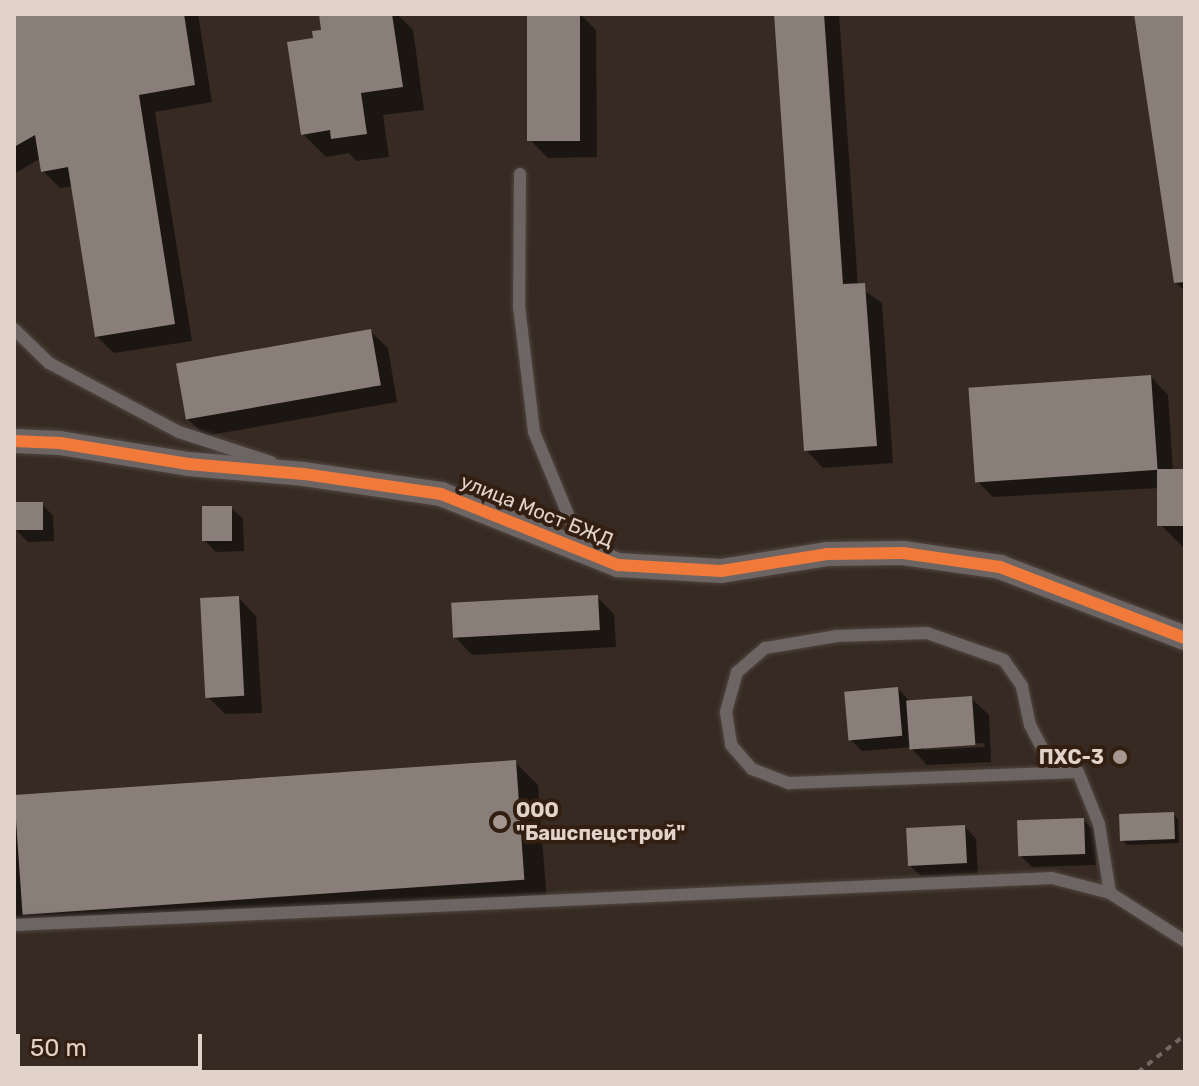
<!DOCTYPE html>
<html>
<head>
<meta charset="utf-8">
<style>
	body { margin:0 }
	#map { position:relative; width:1199px; height:1086px; overflow:hidden; background:#362a23; font-family:Rubik,sans-serif }
	div>[style] { position:absolute }
	[style*='--x'] { left:calc(var(--x)*1px); top:calc(var(--y)*1px); width:calc(var(--w)*1px); rotate:calc(var(--a)*1deg) }
	.shadow>* { inset:0; background:#0007 }
	.building>* { inset:0; background:#897e78; transform-origin:0 0 }
	.path>* { height:4px; margin-top:-2px; transform-origin:0; background:repeating-linear-gradient(90deg,#706865 0 6px,transparent 0 12px) }
	.roads { filter:drop-shadow(0 0 2px #50463f) drop-shadow(0 0 2px #50463f) }
	.service>* { height:12px; margin:-6px; padding:0 6px; transform-origin:6px; border-radius:6px; background:#6c6563 }
	.minor>* { height:24px; margin:-12px; padding:0 12px; transform-origin:12px; border-radius:12px; background:#6c6563 }
	.cycleway>* { height:12px; margin:-6px; padding:0 6px; transform-origin:6px; border-radius:6px; background:#f17a3a }
	.dots>* { width:22px; height:22px; translate:-50% -50%; box-sizing:border-box; border:4px solid #331f12; border-radius:50% }
	span { translate:-50% -50%; white-space:nowrap; text-align:center; line-height:1.15; -webkit-text-stroke:8px #331f12; paint-order:stroke }
	.street-label { font-size:20px; color:#e1d2ca }
	.poi-label { font-size:20px; color:#e1d2ca; font-weight:700 }
	.right { translate:-100% -50%; text-align:right }
	.left { translate:0 -50%; text-align:left }
	.frame { position:absolute; inset:0; border:16px solid #e1d2ca; pointer-events:none }
	.scale { position:absolute; left:16px; top:1034px; width:186px; height:36px; box-sizing:border-box; border:4px solid #e1d2ca; border-top:0; padding-left:10px; font-size:24px; line-height:28px; white-space:nowrap; color:#e1d2ca; -webkit-text-stroke:6px #331f12; paint-order:stroke }
</style>
</head>
<body>
<div id="map">
	<div class="shadow">
		<div style="clip-path:polygon(14px 14px,198px 14px,212px 102px,155px 112px,192px 341px,114px 353px,96px 336px,73px 186px,60px 188px,43px 171px,41px 158px,14px 174px)"></div>
		<div style="clip-path:polygon(321px 14px,397px 14px,413px 30px,424px 110px,383px 115px,389px 157px,356px 161px,349px 153px,326px 157px,303px 134px,315px 40px,324px 32px)"></div>
		<div style="clip-path:polygon(529px 14px,580px 14px,596px 30px,597px 157px,548px 158px,530px 140px)"></div>
		<div style="clip-path:polygon(776px 14px,839px 14px,858px 286px,882px 303px,893px 463px,823px 468px,806px 450px)"></div>
		<div style="clip-path:polygon(1136px 14px,1185px 14px,1185px 291px,1176px 283px)"></div>
		<div style="clip-path:polygon(370px 331px,388px 348px,397px 402px,205px 436px,188px 419px)"></div>
		<div style="clip-path:polygon(1151px 377px,1168px 395px,1173px 472px,1185px 471px,1185px 549px,1162px 526px,1160px 488px,993px 497px,976px 480px)"></div>
		<div style="clip-path:polygon(42px 504px,53px 516px,54px 541px,28px 542px,16px 530px)"></div>
		<div style="clip-path:polygon(231px 508px,243px 519px,244px 551px,216px 552px,205px 541px)"></div>
		<div style="clip-path:polygon(597px 597px,614px 614px,616px 647px,472px 655px,455px 637px)"></div>
		<div style="clip-path:polygon(239px 598px,256px 616px,262px 713px,225px 714px,208px 697px)"></div>
		<div style="clip-path:polygon(evenodd,898px 689px,910px 701px,971px 698px,989px 715px,991px 762px,927px 765px,910px 747px,862px 751px,850px 739px,898px 689px,984px 743px,985px 747px,924px 750px,924px 746px,984px 743px)"></div>
		<div style="clip-path:polygon(515px 762px,538px 785px,547px 902px,14px 931px,14px 797px)"></div>
		<div style="clip-path:polygon(1173px 814px,1178px 819px,1179px 843px,1127px 845px,1122px 839px)"></div>
		<div style="clip-path:polygon(1083px 820px,1095px 831px,1096px 865px,1032px 867px,1020px 855px)"></div>
		<div style="clip-path:polygon(965px 827px,976px 839px,978px 874px,921px 876px,909px 865px)"></div>
	</div>
	<div class="building">
		<div style="clip-path:polygon(14px 14px,184px 14px,195px 85px,139px 95px,175px 324px,95px 337px,68px 167px,41px 172px,35px 135px,14px 147px)"></div>
		<div style="clip-path:polygon(319px 14px,392px 14px,403px 87px,361px 93px,367px 134px,331px 139px,330px 130px,301px 135px,287px 42px,313px 38px,312px 31px,321px 30px)"></div>
		<div style="left:527px;top:14px;width:53px;height:127px"></div>
		<div style="clip-path:polygon(774px 14px,824px 14px,843px 284px,865px 283px,877px 446px,804px 451px)"></div>
		<div style="clip-path:polygon(1134px 14px,1185px 14px,1185px 282px,1174px 283px)"></div>
		<div style="left:371px;top:329px;width:57px;height:198px;rotate:80deg"></div>
		<div style="left:1151px;top:375px;width:95px;height:183px;rotate:86deg"></div>
		<div style="left:1185px;top:469px;width:57px;height:28px;rotate:90deg"></div>
		<div style="left:43px;top:502px;width:28px;height:29px;rotate:90deg"></div>
		<div style="left:202px;top:506px;width:30px;height:35px"></div>
		<div style="left:598px;top:595px;width:35px;height:147px;rotate:87deg"></div>
		<div style="left:239px;top:596px;width:100px;height:39px;rotate:87deg"></div>
		<div style="left:898px;top:687px;width:49px;height:54px;rotate:85deg"></div>
		<div style="left:972px;top:696px;width:49px;height:66px;rotate:86deg"></div>
		<div style="left:516px;top:760px;width:120px;height:503px;rotate:86deg"></div>
		<div style="left:1174px;top:812px;width:27px;height:55px;rotate:88deg"></div>
		<div style="left:1084px;top:818px;width:36px;height:67px;rotate:88deg"></div>
		<div style="left:965px;top:825px;width:38px;height:59px;rotate:87deg"></div>
	</div>
	<div class="path">
		<div style="--x:1138;--y:1072;--w:60;--a:-38.2"></div>
	</div>
	<div class="roads">
		<div class="service">
			<div style="--x:520;--y:174;--w:132;--a:90.4"></div>
			<div style="--x:519;--y:306;--w:127;--a:83.2"></div>
			<div style="--x:534;--y:432;--w:100;--a:67.6"></div>
			<div style="--x:572;--y:524;--w:43;--a:41.2"></div>
			<div style="--x:14;--y:329;--w:49;--a:44.2"></div>
			<div style="--x:49;--y:363;--w:147;--a:28"></div>
			<div style="--x:179;--y:432;--w:97;--a:18.1"></div>
			<div style="--x:1055;--y:773;--w:54;--a:-117.5"></div>
			<div style="--x:1030;--y:725;--w:40;--a:-102"></div>
			<div style="--x:1022;--y:686;--w:32;--a:-125"></div>
			<div style="--x:1004;--y:660;--w:82;--a:-160.7"></div>
			<div style="--x:927;--y:633;--w:90;--a:178.1"></div>
			<div style="--x:837;--y:636;--w:73;--a:170.5"></div>
			<div style="--x:765;--y:648;--w:37;--a:139"></div>
			<div style="--x:737;--y:672;--w:41;--a:105.4"></div>
			<div style="--x:726;--y:712;--w:33;--a:81"></div>
			<div style="--x:731;--y:745;--w:32;--a:49"></div>
			<div style="--x:752;--y:769;--w:40;--a:21"></div>
			<div style="--x:789;--y:783;--w:289;--a:-2.2"></div>
			<div style="--x:1078;--y:772;--w:56;--a:68"></div>
			<div style="--x:1099;--y:824;--w:70;--a:80.9"></div>
			<div style="--x:14;--y:925;--w:1039;--a:-2.59"></div>
			<div style="--x:1052;--y:878;--w:60;--a:14.5"></div>
			<div style="--x:1110;--y:893;--w:89;--a:32.6"></div>
		</div>
		<div class="minor">
			<div style="--x:14;--y:441;--w:46;--a:2.5"></div>
			<div style="--x:60;--y:443;--w:130;--a:9.3"></div>
			<div style="--x:188;--y:464;--w:116;--a:4.9"></div>
			<div style="--x:304;--y:474;--w:138;--a:8.3"></div>
			<div style="--x:441;--y:494;--w:191;--a:21.9"></div>
			<div style="--x:618;--y:565;--w:103;--a:3.3"></div>
			<div style="--x:721;--y:571;--w:107;--a:-9.1"></div>
			<div style="--x:827;--y:554;--w:76;--a:-0.8"></div>
			<div style="--x:903;--y:553;--w:98;--a:8.2"></div>
			<div style="--x:1000;--y:567;--w:198;--a:21"></div>
		</div>
	</div>
	<div class="cycleway">
		<div style="--x:14;--y:441;--w:46;--a:2.5"></div>
		<div style="--x:60;--y:443;--w:130;--a:9.3"></div>
		<div style="--x:188;--y:464;--w:116;--a:4.9"></div>
		<div style="--x:304;--y:474;--w:138;--a:8.3"></div>
		<div style="--x:441;--y:494;--w:191;--a:21.9"></div>
		<div style="--x:618;--y:565;--w:103;--a:3.3"></div>
		<div style="--x:721;--y:571;--w:107;--a:-9.1"></div>
		<div style="--x:827;--y:554;--w:76;--a:-0.8"></div>
		<div style="--x:903;--y:553;--w:98;--a:8.2"></div>
		<div style="--x:1000;--y:567;--w:198;--a:21"></div>
	</div>
	<div class="dots">
		<div style="left:1120px;top:757px;background:#a59790"></div>
		<div style="left:500px;top:822px;background:#a59790"></div>
	</div>
	<div class="street-label">
		<span style="left:537px;top:511px;rotate:22deg">улица Мост БЖД</span>
	</div>
	<div class="poi-label">
		<span class="right" style="left:1104px;top:757px">ПХС-3</span>
		<span class="left" style="left:516px;top:822px">ООО<br>"Башспецстрой"</span>
	</div>
	<div class="frame"></div>
	<div class="scale">50 m</div>
</div>
</body>
</html>
